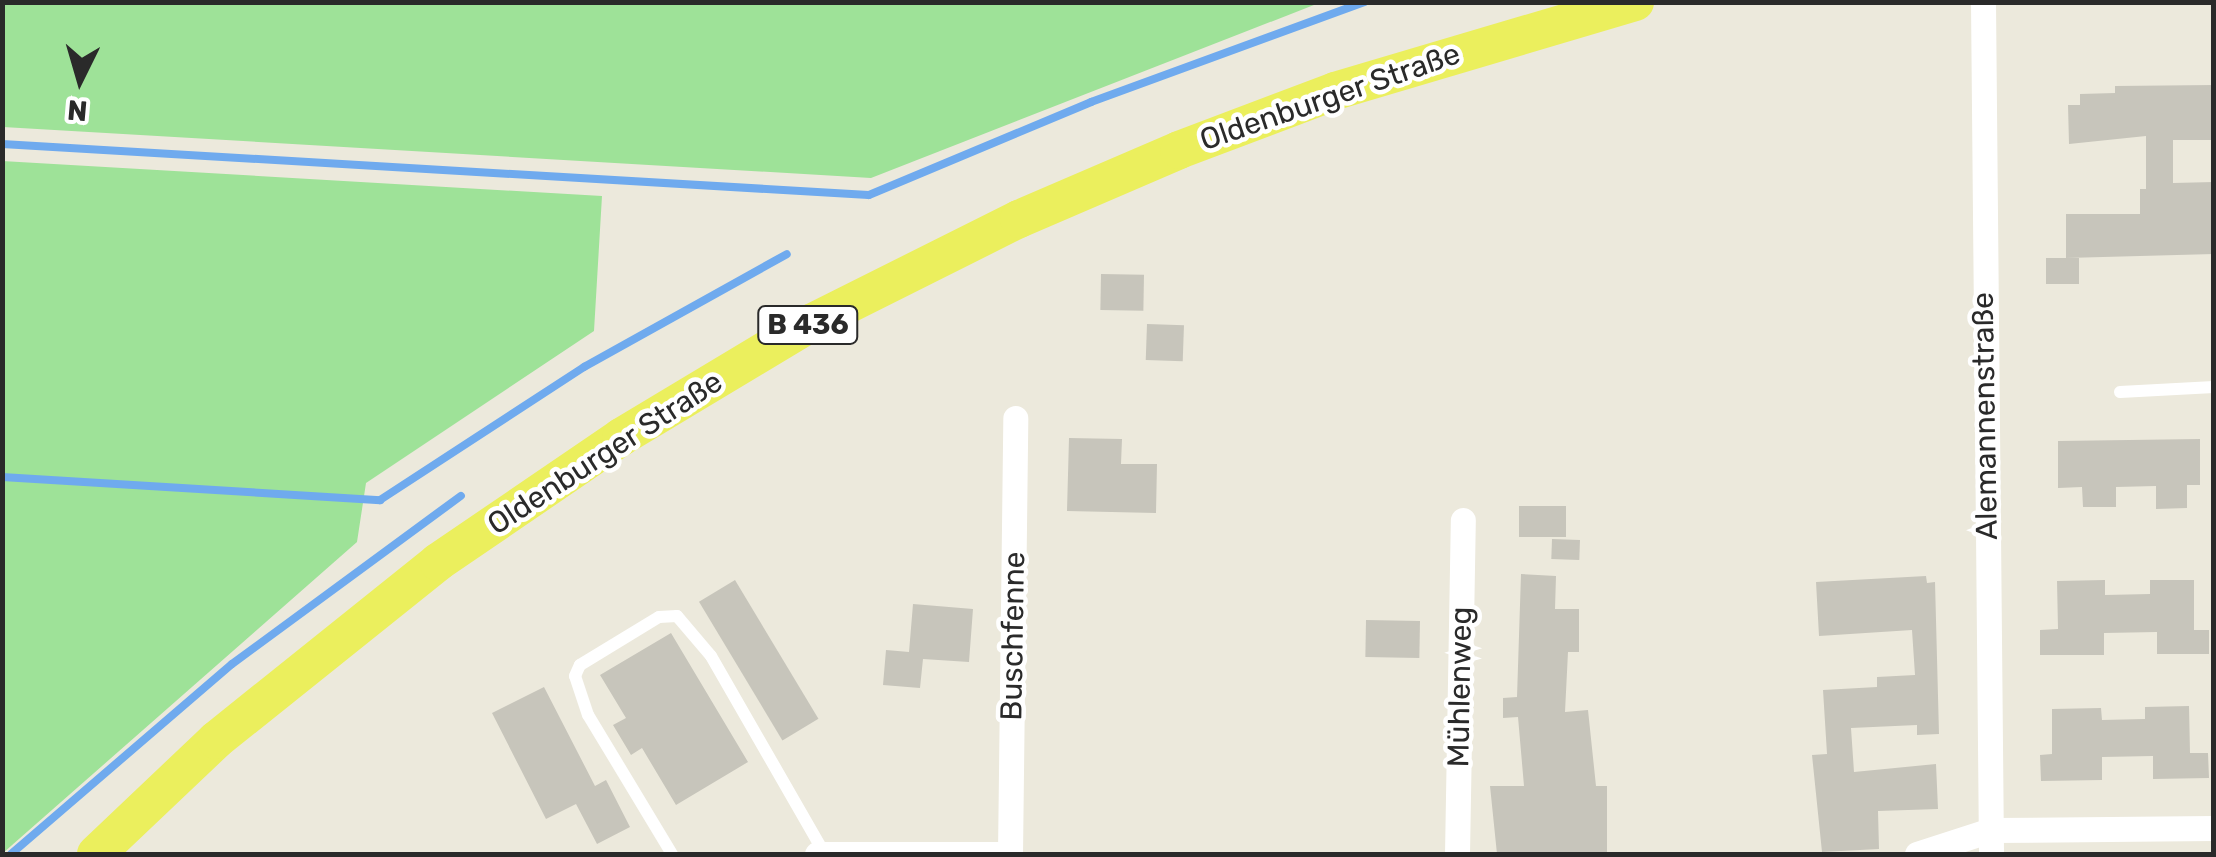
<!DOCTYPE html>
<html>
<head>
<meta charset="utf-8">
<style>
	body { margin:0 }
	#map { position:relative; width:2216px; height:857px; overflow:hidden; background:#ece9dc; font-family:Rubik,sans-serif }
	div>[style] { position:absolute }
	[style*='--x'] { left:calc(var(--x)*1px); top:calc(var(--y)*1px); width:calc(var(--w)*1px); rotate:calc(var(--a)*1deg) }
	.green>* { inset:0; background:#9ee298 }
	.stream>* { height:8px; margin:-4px; padding:0 4px; transform-origin:4px; border-radius:4px; background:#6faaee }
	.building>* { inset:0; background:#c7c5bb; transform-origin:0 0 }
	.lane>* { height:12px; margin:-6px; padding:0 6px; transform-origin:6px; border-radius:6px; background:#fff }
	.street>* { height:25px; margin:-12.5px; padding:0 12.5px; transform-origin:12.5px; border-radius:12.5px; background:#fff }
	.primary>* { height:38px; margin:-19px; padding:0 19px; transform-origin:19px; border-radius:19px; background:#ebef5d }
	span { translate:-50% -50%; white-space:nowrap; text-align:center; line-height:1.15; -webkit-text-stroke:9px #fff; paint-order:stroke }
	.shield-label span { padding:2px 8px; background:#fff; border:2px solid; border-radius:8px; -webkit-text-stroke-width:0 }
	.shield-label { font-size:28px; color:#2a2a2a; font-weight:700 }
	.street-label { font-size:30px; color:#2a2a2a }
	.frame { position:absolute; inset:0; border:5px solid #2a2a2a; pointer-events:none }
	.north { position:absolute; left:30px; top:30px; width:100px; height:100px; -webkit-text-stroke:8px #fff; paint-order:stroke; rotate:185deg; font-size:28px; font-weight:700; line-height:40px; text-align:center; color:#2a2a2a }
	.north::after { content:''; display:block; margin:auto; width:35px; height:45px; background:#2a2a2a; clip-path:polygon(50% 0,100% 100%,50% 72%,0 100%) }
</style>
</head>
<body>
<div id="map">
	<div class="green">
		<div style="clip-path:polygon(2px 3px,3px 2px,1319px 3px,871px 178px,3px 127px)"></div>
		<div style="clip-path:polygon(2px 161px,602px 196px,594px 331px,366px 483px,357px 542px,3px 853px)"></div>
	</div>
	<div class="stream">
		<div style="--x:2;--y:144;--w:868;--a:3.37"></div>
		<div style="--x:869;--y:195;--w:241;--a:-22.7"></div>
		<div style="--x:1091;--y:102;--w:292;--a:-20.1"></div>
		<div style="--x:2;--y:477;--w:379;--a:3.5"></div>
		<div style="--x:380;--y:500;--w:244;--a:-33.1"></div>
		<div style="--x:584;--y:367;--w:232;--a:-29.1"></div>
		<div style="--x:11;--y:854;--w:291;--a:-40.7"></div>
		<div style="--x:232;--y:664;--w:284;--a:-36.3"></div>
	</div>
	<div class="building">
		<div style="clip-path:polygon(2214px 85px,2214px 140px,2173px 140px,2173px 183px,2214px 182px,2214px 254px,2066px 258px,2066px 214px,2140px 214px,2140px 189px,2146px 189px,2146px 136px,2069px 144px,2068px 105px,2080px 105px,2080px 94px,2115px 93px,2115px 86px)"></div>
		<div style="left:2046px;top:258px;width:33px;height:26px"></div>
		<div style="left:1101px;top:274px;width:43px;height:36px;rotate:1deg"></div>
		<div style="left:1147px;top:324px;width:37px;height:36px;rotate:2deg"></div>
		<div style="clip-path:polygon(1069px 438px,1122px 439px,1121px 464px,1157px 464px,1156px 513px,1067px 511px)"></div>
		<div style="clip-path:polygon(2200px 439px,2200px 485px,2187px 485px,2187px 508px,2156px 509px,2156px 486px,2116px 487px,2116px 507px,2083px 507px,2082px 487px,2058px 488px,2058px 441px)"></div>
		<div style="left:1566px;top:506px;width:31px;height:47px;rotate:90deg"></div>
		<div style="left:1552px;top:539px;width:28px;height:20px;rotate:2deg"></div>
		<div style="clip-path:polygon(1521px 574px,1556px 576px,1555px 609px,1579px 609px,1579px 652px,1568px 652px,1565px 712px,1588px 710px,1596px 786px,1607px 786px,1607px 854px,1497px 854px,1490px 786px,1524px 786px,1518px 717px,1503px 718px,1503px 698px,1517px 697px)"></div>
		<div style="clip-path:polygon(1926px 576px,1927px 583px,1935px 582px,1939px 734px,1917px 735px,1917px 725px,1851px 728px,1854px 772px,1936px 764px,1938px 809px,1878px 811px,1879px 849px,1822px 852px,1812px 755px,1827px 754px,1823px 690px,1877px 687px,1877px 677px,1915px 675px,1912px 630px,1819px 636px,1816px 582px)"></div>
		<div style="left:735px;top:580px;width:162px;height:42px;rotate:59deg"></div>
		<div style="clip-path:polygon(2105px 580px,2105px 595px,2150px 594px,2150px 580px,2194px 580px,2194px 630px,2209px 630px,2209px 654px,2157px 654px,2157px 632px,2104px 633px,2104px 655px,2040px 655px,2040px 630px,2058px 629px,2057px 581px)"></div>
		<div style="clip-path:polygon(913px 604px,973px 609px,969px 662px,923px 659px,920px 688px,883px 685px,886px 650px,909px 652px)"></div>
		<div style="left:1366px;top:620px;width:54px;height:37px;rotate:1deg"></div>
		<div style="clip-path:polygon(671px 633px,748px 762px,676px 805px,642px 748px,631px 755px,613px 725px,626px 718px,600px 675px)"></div>
		<div style="clip-path:polygon(544px 687px,595px 786px,606px 780px,630px 827px,597px 844px,576px 804px,546px 819px,492px 713px)"></div>
		<div style="clip-path:polygon(2189px 706px,2190px 753px,2208px 753px,2209px 778px,2153px 779px,2153px 756px,2102px 757px,2102px 780px,2041px 781px,2040px 755px,2052px 754px,2052px 709px,2101px 708px,2102px 720px,2145px 719px,2145px 707px)"></div>
	</div>
	<div class="lane">
		<div style="--x:2120;--y:392;--w:94;--a:-3"></div>
		<div style="--x:672;--y:854;--w:162;--a:-121.1"></div>
		<div style="--x:588;--y:715;--w:41;--a:-108.4"></div>
		<div style="--x:575;--y:676;--w:12;--a:-66"></div>
		<div style="--x:580;--y:665;--w:92;--a:-31.3"></div>
		<div style="--x:659;--y:617;--w:18;--a:-3"></div>
		<div style="--x:677;--y:616;--w:52;--a:49.6"></div>
		<div style="--x:711;--y:656;--w:228;--a:60.1"></div>
	</div>
	<div class="street">
		<div style="--x:1983;--y:2;--w:852;--a:89.46"></div>
		<div style="--x:817;--y:854;--w:193;--a:0"></div>
		<div style="--x:1010;--y:854;--w:436;--a:-89.3"></div>
		<div style="--x:1457;--y:854;--w:334;--a:-89"></div>
		<div style="--x:1917;--y:854;--w:78;--a:-18"></div>
		<div style="--x:1991;--y:830;--w:223;--a:-0.5"></div>
	</div>
	<div class="primary">
		<div style="--x:96;--y:854;--w:166;--a:-43.5"></div>
		<div style="--x:216;--y:740;--w:285;--a:-38.7"></div>
		<div style="--x:438;--y:562;--w:222;--a:-34.3"></div>
		<div style="--x:621;--y:437;--w:222;--a:-31"></div>
		<div style="--x:811;--y:323;--w:233;--a:-26.6"></div>
		<div style="--x:1019;--y:219;--w:174;--a:-23.3"></div>
		<div style="--x:1179;--y:150;--w:167;--a:-20.7"></div>
		<div style="--x:1335;--y:91;--w:313;--a:-16.5"></div>
	</div>
	<div class="shield-label">
		<span style="left:808px;top:325px">B 436</span>
	</div>
	<div class="street-label">
		<span style="left:1330px;top:97px;rotate:-19deg">Oldenburger Straße</span>
		<span style="left:1985px;top:416px;rotate:-91deg">Alemannenstraße</span>
		<span style="left:605px;top:453px;rotate:-33deg">Oldenburger Straße</span>
		<span style="left:1013px;top:636px;rotate:-89deg">Buschfenne</span>
		<span style="left:1460px;top:687px;rotate:-89deg">Mühlenweg</span>
	</div>
	<div class="frame"></div>
	<div class="north">N</div>
</div>
</body>
</html>
